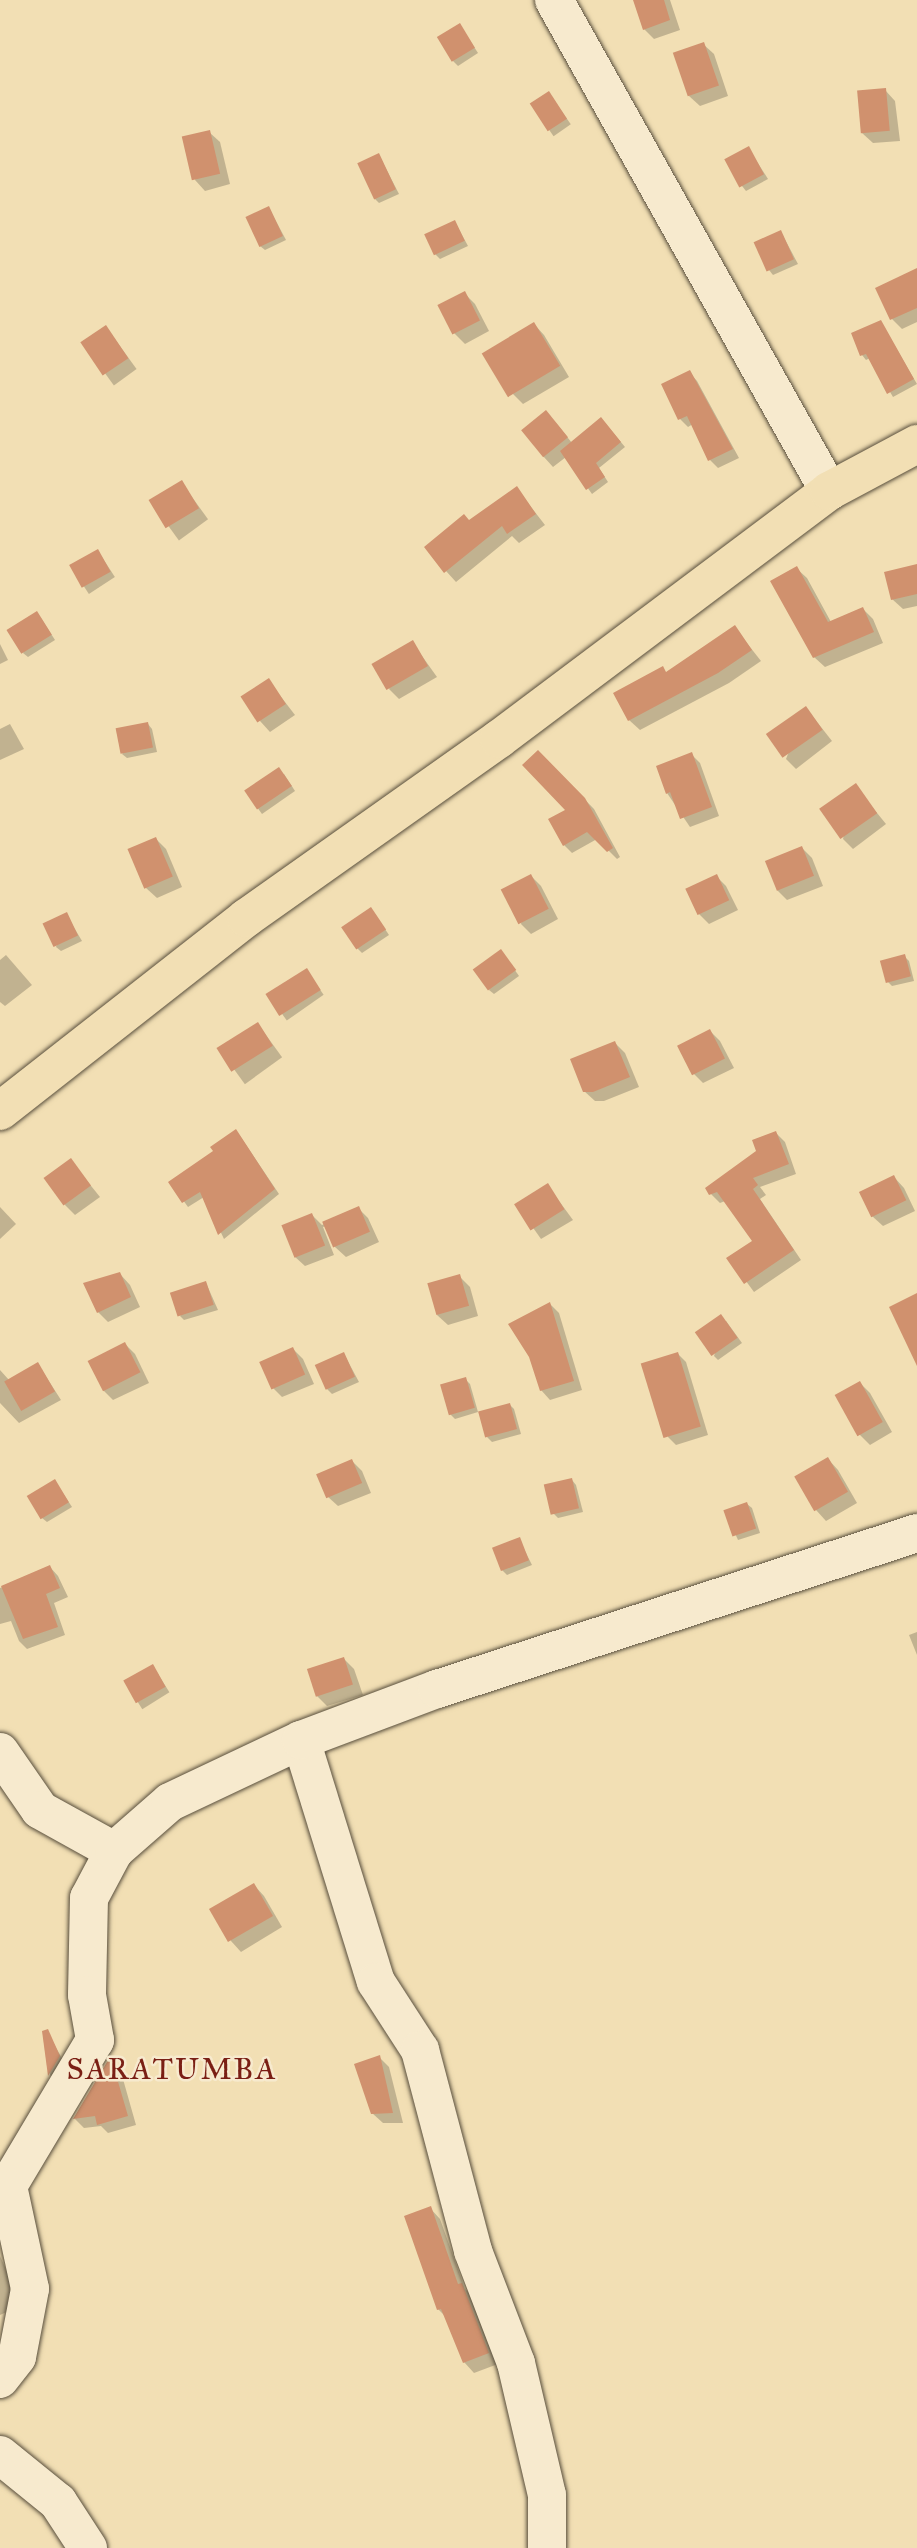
<!DOCTYPE html>
<html>
<head>
<meta charset="utf-8">
<style>
	body { margin:0 }
	#map { position:relative; width:917px; height:2548px; overflow:hidden; background:#f2dfb4; font-family:"IM FELL Great Primer",serif }
	div>[style] { position:absolute }
	[style*='--x'] { left:calc(var(--x)*1px); top:calc(var(--y)*1px); width:calc(var(--w)*1px); rotate:calc(var(--a)*1deg) }
	.shadow>* { inset:0; background:#0003; transform-origin:0 0 }
	.building>* { inset:0; background:#d0916e; transform-origin:0 0 }
	.roads { filter:drop-shadow(0 0 2px #584e3c) drop-shadow(0 0 2px #584e3c) }
	.minor>* { height:38px; margin:-19px; padding:0 19px; transform-origin:19px; border-radius:19px; background:#f7eace }
	.major>* { height:38px; margin:-19px; padding:0 19px; transform-origin:19px; border-radius:19px; background:#f2dfb4 }
	span { translate:-50% -50%; white-space:nowrap; text-align:center; line-height:1.15; -webkit-text-stroke:5px #f7eace; paint-order:stroke }
	.quarter-label { font-size:30px; color:#7a1f14; letter-spacing:2px }
</style>
</head>
<body>
<div id="map">
	<div class="shadow">
		<div style="clip-path:polygon(635px 0,670px 0,680px 30px,654px 39px,644px 29px)"></div>
		<div style="clip-path:polygon(460px 25px,478px 53px,458px 66px,453px 61px)"></div>
		<div style="clip-path:polygon(703px 44px,714px 54px,728px 96px,700px 106px,689px 96px)"></div>
		<div style="clip-path:polygon(885px 90px,895px 101px,900px 141px,873px 143px,862px 133px)"></div>
		<div style="left:549px;top:93px;width:38px;height:21px;rotate:55deg"></div>
		<div style="clip-path:polygon(209px 132px,220px 142px,230px 184px,205px 191px,195px 180px)"></div>
		<div style="clip-path:polygon(749px 149px,768px 179px,746px 191px,742px 186px)"></div>
		<div style="clip-path:polygon(379px 155px,399px 194px,379px 203px,374px 198px)"></div>
		<div style="clip-path:polygon(269px 208px,286px 240px,265px 250px,260px 246px)"></div>
		<div style="clip-path:polygon(455px 222px,468px 246px,440px 259px,435px 254px)"></div>
		<div style="clip-path:polygon(781px 232px,798px 264px,773px 275px,769px 270px)"></div>
		<div style="clip-path:polygon(917px 270px,917px 322px,902px 329px,892px 319px)"></div>
		<div style="clip-path:polygon(464px 293px,475px 304px,489px 331px,465px 344px,454px 333px,440px 307px)"></div>
		<div style="clip-path:polygon(881px 322px,917px 384px,893px 397px,870px 358px,866px 360px,862px 355px)"></div>
		<div style="clip-path:polygon(534px 324px,544px 335px,569px 377px,523px 404px,513px 394px)"></div>
		<div style="left:106px;top:327px;width:52px;height:28px;rotate:54deg"></div>
		<div style="clip-path:polygon(689px 372px,697px 381px,739px 458px,718px 468px,710px 460px,693px 424px,688px 427px,680px 419px)"></div>
		<div style="clip-path:polygon(556px 423px,572px 443px,606px 424px,625px 447px,599px 468px,608px 482px,592px 494px,566px 457px,553px 467px,543px 456px)"></div>
		<div style="left:181px;top:482px;width:46px;height:36px;rotate:54deg"></div>
		<div style="clip-path:polygon(517px 489px,545px 525px,519px 543px,512px 536px,456px 582px,446px 571px,469px 522px)"></div>
		<div style="left:98px;top:551px;width:31px;height:31px;rotate:57deg"></div>
		<div style="clip-path:polygon(917px 566px,917px 606px,903px 609px,892px 599px)"></div>
		<div style="clip-path:polygon(796px 568px,807px 578px,831px 622px,863px 609px,873px 619px,883px 643px,825px 667px,814px 657px)"></div>
		<div style="clip-path:polygon(41px 618px,55px 640px,28px 657px,23px 653px)"></div>
		<div style="clip-path:polygon(735px 628px,761px 661px,729px 683px,640px 730px,629px 720px,667px 673px)"></div>
		<div style="clip-path:polygon(412px 642px,437px 677px,399px 699px,389px 689px)"></div>
		<div style="clip-path:polygon(0 644px,8px 660px,0 664px)"></div>
		<div style="clip-path:polygon(268px 680px,295px 715px,270px 732px,260px 721px)"></div>
		<div style="clip-path:polygon(806px 708px,832px 741px,796px 769px,786px 759px)"></div>
		<div style="clip-path:polygon(10px 724px,24px 749px,0 760px,0 729px)"></div>
		<div style="clip-path:polygon(148px 724px,152px 729px,157px 752px,127px 758px,122px 754px)"></div>
		<div style="clip-path:polygon(538px 752px,594px 809px,620px 857px,617px 859px,597px 839px,572px 853px,564px 845px,568px 810px)"></div>
		<div style="clip-path:polygon(691px 754px,700px 763px,719px 816px,690px 827px,667px 793px)"></div>
		<div style="clip-path:polygon(284px 774px,295px 791px,262px 814px,246px 792px)"></div>
		<div style="clip-path:polygon(855px 786px,886px 824px,853px 849px,843px 839px)"></div>
		<div style="clip-path:polygon(156px 839px,166px 849px,182px 887px,157px 898px,146px 888px)"></div>
		<div style="clip-path:polygon(802px 848px,812px 858px,823px 886px,787px 900px,777px 890px)"></div>
		<div style="clip-path:polygon(531px 876px,541px 886px,558px 919px,531px 934px,521px 924px)"></div>
		<div style="clip-path:polygon(716px 876px,726px 886px,738px 910px,709px 924px,699px 914px,687px 890px)"></div>
		<div style="clip-path:polygon(66px 914px,82px 941px,61px 951px,56px 947px)"></div>
		<div style="clip-path:polygon(375px 914px,389px 935px,362px 953px,357px 948px)"></div>
		<div style="clip-path:polygon(6px 955px,32px 985px,5px 1006px,0 1002px,0 960px)"></div>
		<div style="clip-path:polygon(505px 956px,519px 976px,494px 994px,489px 990px)"></div>
		<div style="clip-path:polygon(904px 956px,909px 961px,914px 981px,892px 986px,887px 981px)"></div>
		<div style="left:307px;top:971px;width:29px;height:45px;rotate:55deg"></div>
		<div style="left:258px;top:1024px;width:41px;height:46px;rotate:54deg"></div>
		<div style="clip-path:polygon(710px 1031px,720px 1041px,734px 1068px,703px 1083px,693px 1073px)"></div>
		<div style="clip-path:polygon(615px 1043px,625px 1053px,639px 1087px,604px 1101px,595px 1101px,584px 1091px)"></div>
		<div style="clip-path:polygon(776px 1133px,785px 1142px,796px 1174px,760px 1187px,766px 1195px,760px 1199px,801px 1260px,754px 1292px,729px 1258px,754px 1241px,725px 1201px,720px 1203px,711px 1194px)"></div>
		<div style="clip-path:polygon(240px 1136px,279px 1194px,224px 1239px,204px 1197px,188px 1207px,170px 1182px)"></div>
		<div style="clip-path:polygon(71px 1161px,100px 1197px,75px 1215px,65px 1205px)"></div>
		<div style="clip-path:polygon(894px 1177px,904px 1188px,915px 1211px,883px 1226px,872px 1216px)"></div>
		<div style="clip-path:polygon(548px 1186px,573px 1220px,541px 1239px,517px 1205px)"></div>
		<div style="clip-path:polygon(0 1207px,16px 1224px,0 1239px)"></div>
		<div style="clip-path:polygon(358px 1208px,368px 1218px,379px 1242px,346px 1257px,335px 1247px,326px 1226px,323px 1227px,334px 1255px,305px 1266px,294px 1256px,312px 1215px,322px 1225px)"></div>
		<div style="clip-path:polygon(120px 1274px,130px 1285px,140px 1307px,108px 1322px,98px 1312px)"></div>
		<div style="clip-path:polygon(459px 1276px,470px 1287px,478px 1316px,448px 1325px,437px 1315px)"></div>
		<div style="clip-path:polygon(206px 1283px,218px 1310px,184px 1320px,180px 1316px)"></div>
		<div style="clip-path:polygon(550px 1304px,559px 1313px,582px 1390px,550px 1400px,541px 1390px)"></div>
		<div style="clip-path:polygon(726px 1321px,742px 1343px,718px 1360px,714px 1356px)"></div>
		<div style="clip-path:polygon(125px 1344px,135px 1354px,149px 1383px,113px 1400px,103px 1390px)"></div>
		<div style="clip-path:polygon(293px 1349px,303px 1359px,314px 1384px,282px 1397px,272px 1387px)"></div>
		<div style="clip-path:polygon(344px 1354px,359px 1382px,332px 1394px,327px 1389px)"></div>
		<div style="clip-path:polygon(678px 1354px,686px 1362px,708px 1435px,676px 1445px,668px 1437px)"></div>
		<div style="clip-path:polygon(38px 1364px,61px 1400px,19px 1423px,0 1403px,0 1370px,9px 1380px)"></div>
		<div style="clip-path:polygon(465px 1379px,470px 1384px,478px 1412px,455px 1419px,450px 1414px)"></div>
		<div style="clip-path:polygon(860px 1383px,870px 1393px,892px 1432px,870px 1445px,860px 1435px)"></div>
		<div style="clip-path:polygon(510px 1405px,514px 1409px,521px 1434px,492px 1442px,487px 1437px)"></div>
		<div style="clip-path:polygon(828px 1459px,838px 1470px,857px 1503px,826px 1521px,816px 1510px,797px 1477px)"></div>
		<div style="clip-path:polygon(352px 1461px,362px 1471px,371px 1493px,338px 1506px,327px 1496px)"></div>
		<div style="clip-path:polygon(572px 1480px,576px 1485px,583px 1512px,558px 1518px,553px 1513px)"></div>
		<div style="clip-path:polygon(55px 1481px,72px 1507px,47px 1522px,42px 1518px)"></div>
		<div style="clip-path:polygon(747px 1504px,752px 1508px,760px 1533px,738px 1540px,725px 1511px)"></div>
		<div style="clip-path:polygon(519px 1539px,532px 1565px,507px 1575px,502px 1570px)"></div>
		<div style="clip-path:polygon(50px 1567px,58px 1576px,68px 1597px,54px 1603px,65px 1635px,27px 1649px,19px 1641px,11px 1621px,0 1624px,0 1588px)"></div>
		<div style="clip-path:polygon(917px 1632px,917px 1655px,909px 1635px)"></div>
		<div style="clip-path:polygon(344px 1659px,354px 1669px,363px 1695px,327px 1706px,317px 1696px)"></div>
		<div style="left:153px;top:1666px;width:31px;height:32px;rotate:58deg"></div>
		<div style="clip-path:polygon(254px 1885px,264px 1896px,282px 1927px,241px 1952px,231px 1941px,213px 1910px)"></div>
		<div style="clip-path:polygon(47px 2031px,64px 2062px,54px 2079px,50px 2075px,44px 2032px)"></div>
		<div style="clip-path:polygon(379px 2057px,389px 2067px,403px 2123px,383px 2123px,372px 2113px)"></div>
		<div style="clip-path:polygon(111px 2063px,121px 2072px,136px 2125px,108px 2133px,101px 2126px,84px 2128px,75px 2119px)"></div>
		<div style="clip-path:polygon(430px 2208px,440px 2219px,465px 2289px,472px 2295px,498px 2364px,474px 2373px,464px 2362px,447px 2318px,438px 2309px)"></div>
		<div style="clip-path:polygon(0 2256px,22px 2305px,0 2315px)"></div>
	</div>
	<div class="building">
		<div style="clip-path:polygon(633px 0,664px 0,670px 20px,643px 30px)"></div>
		<div style="left:460px;top:23px;width:29px;height:27px;rotate:59deg"></div>
		<div style="left:704px;top:42px;width:46px;height:33px;rotate:71deg"></div>
		<div style="left:886px;top:88px;width:43px;height:29px;rotate:85deg"></div>
		<div style="left:549px;top:91px;width:33px;height:23px;rotate:57deg"></div>
		<div style="left:210px;top:130px;width:45px;height:29px;rotate:77deg"></div>
		<div style="left:749px;top:146px;width:32px;height:28px;rotate:62deg"></div>
		<div style="left:379px;top:153px;width:40px;height:24px;rotate:65deg"></div>
		<div style="left:269px;top:206px;width:33px;height:26px;rotate:65deg"></div>
		<div style="left:455px;top:220px;width:23px;height:34px;rotate:65deg"></div>
		<div style="left:781px;top:230px;width:32px;height:30px;rotate:66deg"></div>
		<div style="clip-path:polygon(917px 268px,917px 308px,890px 320px,875px 288px)"></div>
		<div style="left:465px;top:291px;width:33px;height:31px;rotate:63deg"></div>
		<div style="clip-path:polygon(881px 320px,914px 379px,887px 394px,866px 354px,860px 356px,851px 333px)"></div>
		<div style="left:534px;top:322px;width:51px;height:61px;rotate:59deg"></div>
		<div style="left:106px;top:325px;width:40px;height:31px;rotate:56deg"></div>
		<div style="clip-path:polygon(690px 370px,733px 449px,708px 461px,687px 416px,678px 420px,661px 384px)"></div>
		<div style="left:546px;top:410px;width:35px;height:32px;rotate:51deg"></div>
		<div style="clip-path:polygon(601px 417px,621px 442px,596px 463px,605px 477px,586px 490px,560px 451px)"></div>
		<div style="left:182px;top:480px;width:33px;height:39px;rotate:59deg"></div>
		<div style="clip-path:polygon(517px 486px,536px 514px,507px 534px,502px 526px,444px 573px,424px 547px,464px 514px,469px 520px)"></div>
		<div style="left:98px;top:549px;width:26px;height:33px;rotate:61deg"></div>
		<div style="clip-path:polygon(917px 564px,917px 594px,891px 600px,884px 572px)"></div>
		<div style="clip-path:polygon(797px 566px,828px 622px,863px 607px,874px 632px,813px 658px,770px 581px)"></div>
		<div style="left:37px;top:611px;width:28px;height:36px;rotate:58deg"></div>
		<div style="clip-path:polygon(735px 625px,752px 650px,718px 673px,628px 721px,613px 693px,663px 666px,666px 672px)"></div>
		<div style="left:413px;top:640px;width:30px;height:48px;rotate:60deg"></div>
		<div style="left:269px;top:678px;width:31px;height:34px;rotate:57deg"></div>
		<div style="left:806px;top:706px;width:29px;height:49px;rotate:55deg"></div>
		<div style="left:148px;top:722px;width:26px;height:33px;rotate:79deg"></div>
		<div style="clip-path:polygon(538px 750px,585px 798px,613px 848px,607px 852px,587px 832px,563px 846px,548px 819px,565px 810px,522px 765px)"></div>
		<div style="clip-path:polygon(692px 752px,712px 807px,680px 819px,670px 792px,666px 794px,656px 766px)"></div>
		<div style="left:279px;top:767px;width:23px;height:42px;rotate:56deg"></div>
		<div style="left:856px;top:783px;width:37px;height:45px;rotate:55deg"></div>
		<div style="left:156px;top:837px;width:43px;height:31px;rotate:67deg"></div>
		<div style="left:802px;top:846px;width:32px;height:40px;rotate:68deg"></div>
		<div style="left:531px;top:874px;width:39px;height:34px;rotate:63deg"></div>
		<div style="left:717px;top:874px;width:29px;height:35px;rotate:65deg"></div>
		<div style="left:371px;top:907px;width:27px;height:36px;rotate:56deg"></div>
		<div style="left:67px;top:912px;width:26px;height:27px;rotate:65deg"></div>
		<div style="left:501px;top:949px;width:26px;height:35px;rotate:54deg"></div>
		<div style="left:905px;top:954px;width:23px;height:26px;rotate:75deg"></div>
		<div style="left:307px;top:968px;width:26px;height:49px;rotate:58deg"></div>
		<div style="left:258px;top:1022px;width:28px;height:49px;rotate:58deg"></div>
		<div style="left:710px;top:1029px;width:33px;height:37px;rotate:63deg"></div>
		<div style="clip-path:polygon(615px 1041px,630px 1077px,593px 1092px,583px 1092px,570px 1059px)"></div>
		<div style="clip-path:polygon(236px 1129px,275px 1189px,218px 1235px,200px 1192px,182px 1203px,168px 1182px,213px 1151px,210px 1147px)"></div>
		<div style="clip-path:polygon(776px 1131px,789px 1164px,753px 1178px,758px 1185px,753px 1189px,794px 1250px,744px 1284px,726px 1258px,752px 1241px,717px 1192px,709px 1195px,705px 1188px,756px 1151px,752px 1140px)"></div>
		<div style="left:71px;top:1158px;width:34px;height:34px;rotate:54deg"></div>
		<div style="left:894px;top:1175px;width:28px;height:39px;rotate:64deg"></div>
		<div style="left:548px;top:1183px;width:31px;height:40px;rotate:58deg"></div>
		<div style="left:359px;top:1206px;width:28px;height:40px;rotate:67deg"></div>
		<div style="left:312px;top:1213px;width:35px;height:33px;rotate:68deg"></div>
		<div style="clip-path:polygon(120px 1272px,131px 1297px,97px 1313px,83px 1283px)"></div>
		<div style="left:460px;top:1274px;width:33px;height:34px;rotate:74deg"></div>
		<div style="left:206px;top:1281px;width:25px;height:38px;rotate:72deg"></div>
		<div style="clip-path:polygon(917px 1293px,917px 1366px,889px 1307px)"></div>
		<div style="clip-path:polygon(550px 1302px,574px 1381px,540px 1391px,529px 1357px,508px 1324px)"></div>
		<div style="left:721px;top:1314px;width:29px;height:32px;rotate:55deg"></div>
		<div style="left:125px;top:1342px;width:34px;height:42px;rotate:63deg"></div>
		<div style="left:293px;top:1347px;width:30px;height:37px;rotate:66deg"></div>
		<div style="left:344px;top:1352px;width:27px;height:32px;rotate:66deg"></div>
		<div style="left:678px;top:1352px;width:78px;height:39px;rotate:73deg"></div>
		<div style="left:38px;top:1362px;width:34px;height:39px;rotate:60deg"></div>
		<div style="left:466px;top:1377px;width:32px;height:27px;rotate:74deg"></div>
		<div style="left:860px;top:1381px;width:47px;height:29px;rotate:61deg"></div>
		<div style="left:510px;top:1403px;width:27px;height:33px;rotate:75deg"></div>
		<div style="left:828px;top:1457px;width:40px;height:39px;rotate:60deg"></div>
		<div style="left:352px;top:1459px;width:26px;height:39px;rotate:67deg"></div>
		<div style="left:572px;top:1478px;width:31px;height:29px;rotate:77deg"></div>
		<div style="left:55px;top:1479px;width:27px;height:33px;rotate:59deg"></div>
		<div style="left:747px;top:1502px;width:28px;height:25px;rotate:71deg"></div>
		<div style="left:520px;top:1537px;width:25px;height:30px;rotate:69deg"></div>
		<div style="clip-path:polygon(50px 1565px,60px 1588px,46px 1594px,58px 1627px,23px 1639px,1px 1586px)"></div>
		<div style="left:344px;top:1657px;width:29px;height:39px;rotate:72deg"></div>
		<div style="left:153px;top:1664px;width:26px;height:34px;rotate:61deg"></div>
		<div style="left:254px;top:1883px;width:38px;height:52px;rotate:60deg"></div>
		<div style="clip-path:polygon(48px 2029px,60px 2056px,48px 2076px,42px 2031px)"></div>
		<div style="clip-path:polygon(380px 2055px,393px 2113px,371px 2114px,354px 2064px)"></div>
		<div style="clip-path:polygon(112px 2061px,128px 2116px,97px 2125px,95px 2116px,73px 2119px,107px 2062px)"></div>
		<div style="clip-path:polygon(431px 2206px,458px 2284px,462px 2283px,489px 2353px,463px 2363px,441px 2309px,437px 2310px,404px 2216px)"></div>
	</div>
	<div class="roads">
		<div class="minor">
			<div style="--x:554;--y:0;--w:563;--a:60.75"></div>
			<div style="--x:301;--y:1740;--w:253;--a:72.8"></div>
			<div style="--x:376;--y:1982;--w:81;--a:57.1"></div>
			<div style="--x:420;--y:2050;--w:208;--a:75.2"></div>
			<div style="--x:473;--y:2251;--w:120;--a:69"></div>
			<div style="--x:516;--y:2363;--w:136;--a:76.8"></div>
			<div style="--x:547;--y:2495;--w:53;--a:90"></div>
			<div style="--x:0;--y:1752;--w:70;--a:55.4"></div>
			<div style="--x:40;--y:1810;--w:85;--a:29"></div>
			<div style="--x:114;--y:1851;--w:53;--a:118"></div>
			<div style="--x:89;--y:1898;--w:97;--a:91.2"></div>
			<div style="--x:87;--y:1995;--w:46;--a:79.9"></div>
			<div style="--x:95;--y:2040;--w:170;--a:120.8"></div>
			<div style="--x:8;--y:2186;--w:105;--a:77.9"></div>
			<div style="--x:30;--y:2289;--w:69;--a:100.8"></div>
			<div style="--x:17;--y:2357;--w:28;--a:128"></div>
			<div style="--x:114;--y:1851;--w:74;--a:-41.2"></div>
			<div style="--x:170;--y:1802;--w:145;--a:-25.3"></div>
			<div style="--x:301;--y:1740;--w:145;--a:-20.6"></div>
			<div style="--x:437;--y:1689;--w:505;--a:-18"></div>
			<div style="--x:0;--y:2455;--w:75;--a:39"></div>
			<div style="--x:58;--y:2502;--w:55;--a:56.9"></div>
		</div>
		<div class="major">
			<div style="--x:0;--y:1111;--w:313;--a:-38.1"></div>
			<div style="--x:246;--y:918;--w:310;--a:-35.3"></div>
			<div style="--x:499;--y:739;--w:413;--a:-36.9"></div>
			<div style="--x:829;--y:491;--w:100;--a:-28.1"></div>
		</div>
	</div>
	<div class="quarter-label">
		<span style="left:172px;top:2069px">SARATUMBA</span>
	</div>
</div>
</body>
</html>
